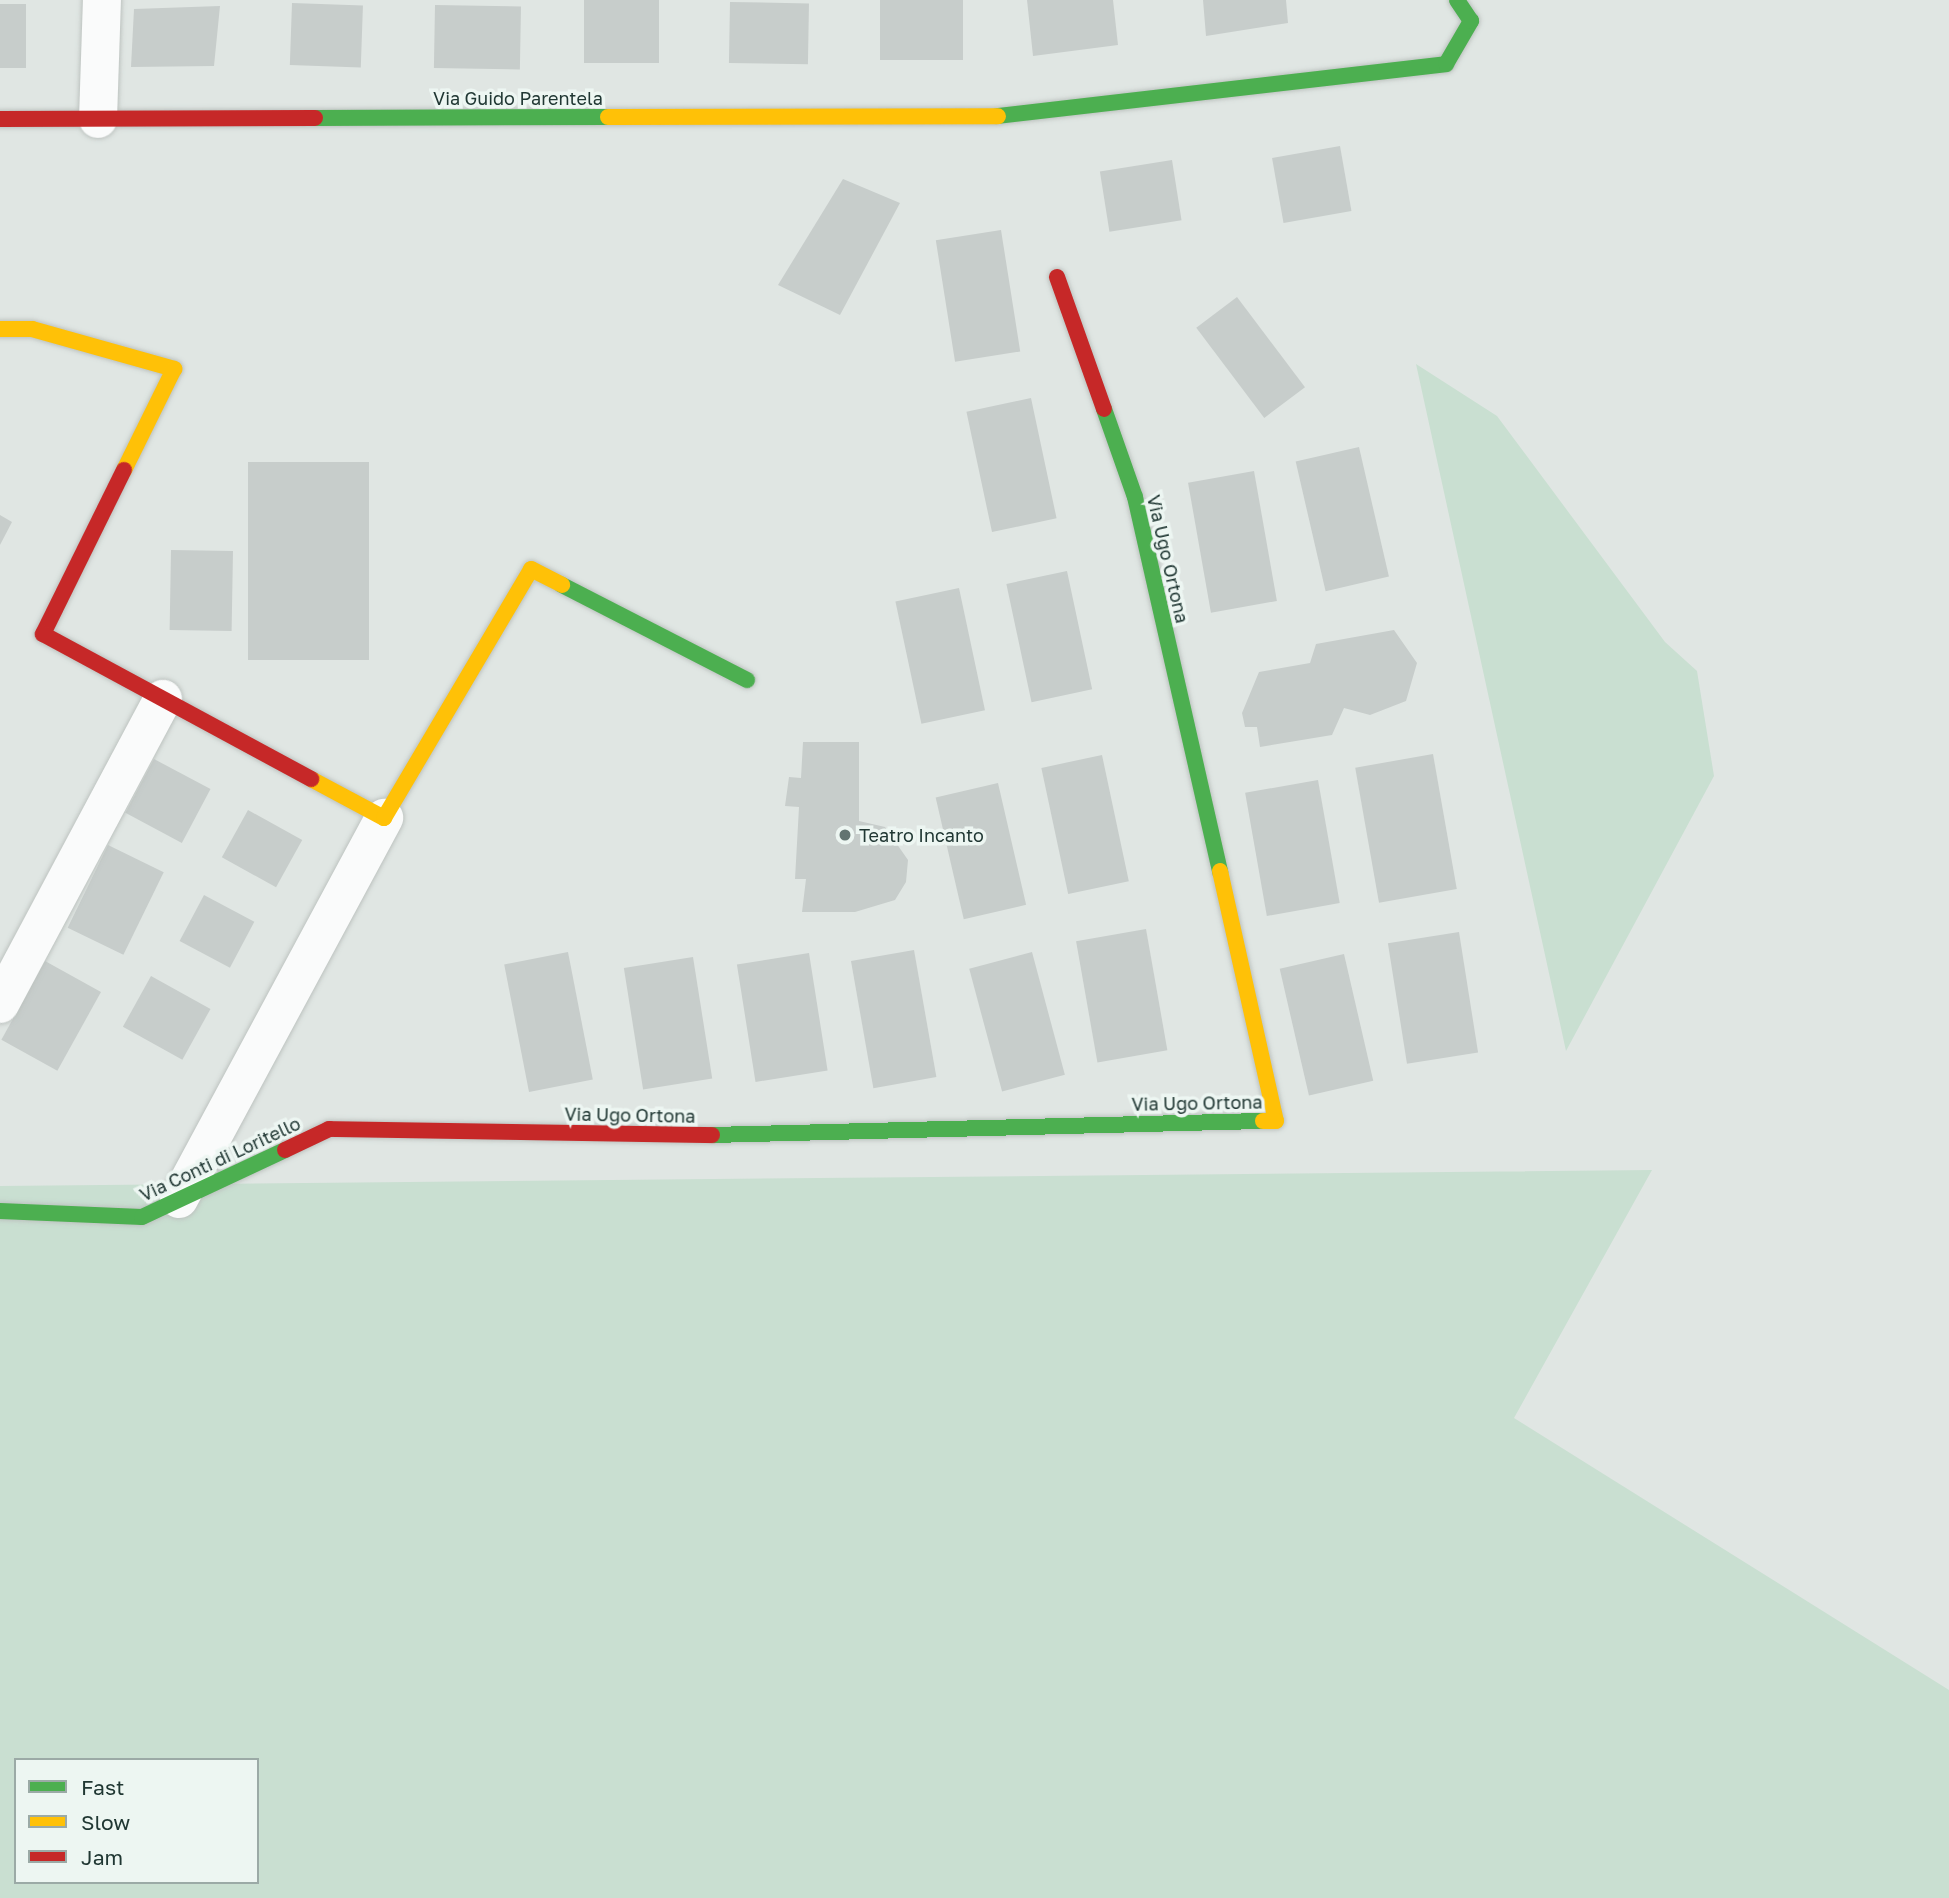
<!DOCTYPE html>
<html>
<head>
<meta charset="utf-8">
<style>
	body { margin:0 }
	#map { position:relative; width:1949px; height:1898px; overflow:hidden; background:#e0e6e3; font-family:"Golos Text",sans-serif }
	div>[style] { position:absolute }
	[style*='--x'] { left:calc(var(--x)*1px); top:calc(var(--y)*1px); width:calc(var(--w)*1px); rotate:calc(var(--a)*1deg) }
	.green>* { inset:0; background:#c9dfd1 }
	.building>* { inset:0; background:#c7cdcb; transform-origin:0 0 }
	.roads { filter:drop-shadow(0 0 2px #bdc3c0) drop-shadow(0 0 2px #bdc3c0) }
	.street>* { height:38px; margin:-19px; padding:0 19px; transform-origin:19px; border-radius:19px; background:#fafbfb }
	.fast>* { height:16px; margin:-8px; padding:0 8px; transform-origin:8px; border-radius:8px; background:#4caf50 }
	.slow>* { height:16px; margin:-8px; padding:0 8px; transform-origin:8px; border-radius:8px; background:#ffc107 }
	.jam>* { height:16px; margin:-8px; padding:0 8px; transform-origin:8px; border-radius:8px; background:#c62828 }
	.dots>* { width:19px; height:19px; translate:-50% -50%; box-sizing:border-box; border:4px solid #edf6f2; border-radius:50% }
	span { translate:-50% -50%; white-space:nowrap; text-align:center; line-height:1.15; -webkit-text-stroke:7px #edf6f2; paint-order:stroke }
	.street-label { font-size:18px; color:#203733 }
	.poi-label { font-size:18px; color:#203733 }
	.left { translate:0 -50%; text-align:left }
	.legend { position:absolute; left:14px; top:1758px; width:245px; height:126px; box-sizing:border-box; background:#edf6f2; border:2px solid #9baaa6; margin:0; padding:9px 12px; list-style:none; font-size:21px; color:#203733 }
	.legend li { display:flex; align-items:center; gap:14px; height:35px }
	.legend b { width:35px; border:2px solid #9baaa6 }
</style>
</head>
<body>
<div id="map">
	<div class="green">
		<div style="clip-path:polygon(1416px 364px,1497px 416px,1665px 642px,1697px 671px,1714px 776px,1566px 1051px)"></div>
		<div style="clip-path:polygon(evenodd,1652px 1170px,1514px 1418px,1949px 1690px,1949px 1898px,0 1898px,0 1186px,1652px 1170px,16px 1760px,257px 1760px,257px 1882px,16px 1882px,16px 1760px)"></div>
	</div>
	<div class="building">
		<div style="left:584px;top:0;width:75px;height:63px"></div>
		<div style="left:880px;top:0;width:83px;height:60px"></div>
		<div style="clip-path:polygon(1027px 0,1113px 0,1118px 45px,1033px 56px)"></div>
		<div style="clip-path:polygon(1203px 0,1286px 0,1288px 23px,1206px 36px)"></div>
		<div style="left:730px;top:2px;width:79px;height:61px;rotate:1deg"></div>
		<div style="left:292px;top:3px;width:71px;height:62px;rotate:2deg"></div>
		<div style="left:0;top:4px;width:26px;height:64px"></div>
		<div style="left:435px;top:5px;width:86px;height:63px;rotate:1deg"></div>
		<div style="clip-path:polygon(220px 6px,214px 66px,131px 67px,134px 9px)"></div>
		<div style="left:1340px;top:146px;width:66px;height:69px;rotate:80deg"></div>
		<div style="left:1172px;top:160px;width:61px;height:73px;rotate:81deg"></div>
		<div style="clip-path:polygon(843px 179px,900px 203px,840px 315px,778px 285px)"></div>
		<div style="left:1001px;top:230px;width:123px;height:66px;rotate:81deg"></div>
		<div style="left:1237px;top:297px;width:113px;height:51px;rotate:53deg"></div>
		<div style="left:1031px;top:398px;width:123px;height:66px;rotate:78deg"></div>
		<div style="left:1359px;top:447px;width:133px;height:65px;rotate:77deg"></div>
		<div style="left:248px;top:462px;width:121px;height:198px"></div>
		<div style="left:1254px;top:471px;width:132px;height:67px;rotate:80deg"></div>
		<div style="clip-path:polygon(0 515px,12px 522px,0 545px)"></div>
		<div style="left:233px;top:551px;width:80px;height:62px;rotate:91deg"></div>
		<div style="left:1067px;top:571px;width:121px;height:62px;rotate:78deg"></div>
		<div style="left:959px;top:588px;width:125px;height:65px;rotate:78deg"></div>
		<div style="clip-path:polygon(1394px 630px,1417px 663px,1406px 701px,1370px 715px,1344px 708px,1332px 735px,1260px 747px,1257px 727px,1245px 727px,1242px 713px,1259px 672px,1310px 663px,1316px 644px)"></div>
		<div style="clip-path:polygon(803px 742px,859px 742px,859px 821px,885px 827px,908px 860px,906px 882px,895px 900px,855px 912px,802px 912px,806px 879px,795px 879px,799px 807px,785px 806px,789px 777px,801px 778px)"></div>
		<div style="left:1433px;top:754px;width:137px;height:79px;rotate:80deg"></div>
		<div style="left:1102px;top:755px;width:129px;height:62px;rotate:78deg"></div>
		<div style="left:154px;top:759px;width:64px;height:61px;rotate:28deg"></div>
		<div style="left:1318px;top:780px;width:125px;height:74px;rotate:80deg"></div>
		<div style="left:998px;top:783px;width:125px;height:64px;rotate:77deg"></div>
		<div style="left:248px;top:810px;width:62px;height:54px;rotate:29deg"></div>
		<div style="left:108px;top:845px;width:62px;height:92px;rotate:26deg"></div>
		<div style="left:204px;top:895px;width:57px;height:52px;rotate:28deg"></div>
		<div style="left:1146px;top:929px;width:123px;height:71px;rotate:80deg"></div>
		<div style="left:1459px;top:932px;width:122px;height:72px;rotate:81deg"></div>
		<div style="left:914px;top:950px;width:129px;height:64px;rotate:80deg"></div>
		<div style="left:568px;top:952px;width:130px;height:65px;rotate:79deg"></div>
		<div style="left:1032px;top:952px;width:127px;height:65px;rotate:75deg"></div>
		<div style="left:809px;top:953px;width:119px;height:73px;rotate:81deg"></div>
		<div style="left:1344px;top:954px;width:130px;height:66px;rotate:77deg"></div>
		<div style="left:693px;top:957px;width:123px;height:70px;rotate:81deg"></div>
		<div style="left:45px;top:961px;width:64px;height:90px;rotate:29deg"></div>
		<div style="left:151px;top:976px;width:68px;height:58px;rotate:29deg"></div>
	</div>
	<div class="roads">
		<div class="street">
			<div style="--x:98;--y:119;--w:119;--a:-88.1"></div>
			<div style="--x:0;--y:1004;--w:346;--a:-61.9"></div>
			<div style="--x:179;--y:1199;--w:433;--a:-61.7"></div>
		</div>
		<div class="fast">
			<div style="--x:998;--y:116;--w:451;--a:-6.6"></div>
			<div style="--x:1446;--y:64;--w:50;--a:-59.8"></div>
			<div style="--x:1471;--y:21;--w:25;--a:-124"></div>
			<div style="--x:315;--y:118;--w:293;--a:-0.2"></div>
			<div style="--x:1104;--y:409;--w:93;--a:70.6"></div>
			<div style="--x:1135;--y:497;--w:384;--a:77.2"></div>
			<div style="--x:562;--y:585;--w:208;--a:27.2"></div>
			<div style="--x:712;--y:1135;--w:551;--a:-1.46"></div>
			<div style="--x:0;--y:1211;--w:142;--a:2.4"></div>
			<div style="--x:142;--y:1217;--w:158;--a:-25.1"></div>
		</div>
		<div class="slow">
			<div style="--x:608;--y:117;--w:390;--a:-0.1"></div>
			<div style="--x:0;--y:329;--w:32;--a:0"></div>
			<div style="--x:32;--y:329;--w:148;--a:15.7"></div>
			<div style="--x:174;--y:369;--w:113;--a:116.3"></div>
			<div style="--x:311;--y:779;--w:83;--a:28.1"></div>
			<div style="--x:384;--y:818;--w:289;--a:-59.4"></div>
			<div style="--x:531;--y:569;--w:35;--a:27"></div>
			<div style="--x:1220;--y:871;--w:256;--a:77.4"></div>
			<div style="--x:1276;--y:1121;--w:13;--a:180"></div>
		</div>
		<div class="jam">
			<div style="--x:0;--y:119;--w:315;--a:-0.2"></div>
			<div style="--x:1057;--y:277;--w:140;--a:70.4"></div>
			<div style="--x:124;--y:470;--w:183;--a:116.3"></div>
			<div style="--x:43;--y:634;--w:305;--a:28.4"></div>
			<div style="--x:285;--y:1150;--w:49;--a:-25.5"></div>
			<div style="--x:329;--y:1129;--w:383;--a:0.9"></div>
		</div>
	</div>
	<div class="dots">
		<div style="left:845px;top:835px;background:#637471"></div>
	</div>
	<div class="street-label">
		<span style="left:518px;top:98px">Via Guido Parentela</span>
		<span style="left:1168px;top:559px;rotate:77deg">Via Ugo Ortona</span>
		<span style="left:1197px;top:1103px;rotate:-1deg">Via Ugo Ortona</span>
		<span style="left:630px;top:1115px;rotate:1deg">Via Ugo Ortona</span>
		<span style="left:220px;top:1159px;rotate:-25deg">Via Conti di Loritello</span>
	</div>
	<div class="poi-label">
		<span class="left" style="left:859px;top:835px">Teatro Incanto</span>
	</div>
	<ul class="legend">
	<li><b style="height:9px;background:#4caf50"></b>Fast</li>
	<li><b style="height:9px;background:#ffc107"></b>Slow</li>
	<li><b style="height:9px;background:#c62828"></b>Jam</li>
	</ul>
</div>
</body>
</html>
